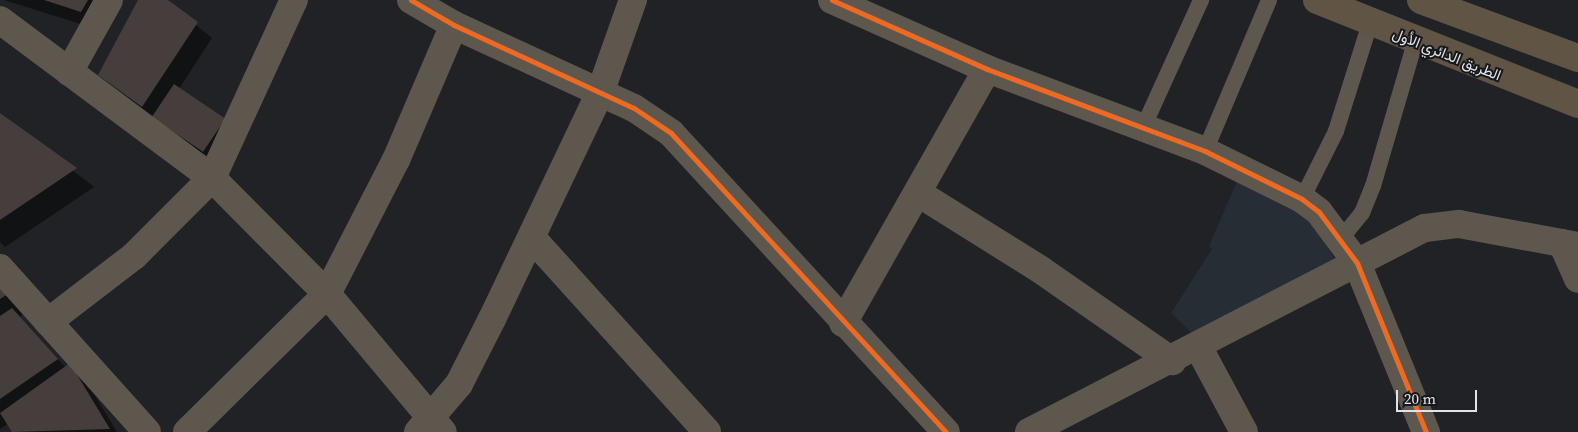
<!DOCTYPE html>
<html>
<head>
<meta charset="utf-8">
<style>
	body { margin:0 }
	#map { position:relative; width:1578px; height:432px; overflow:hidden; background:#202225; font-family:"Source Serif 4",Vazirmatn,serif }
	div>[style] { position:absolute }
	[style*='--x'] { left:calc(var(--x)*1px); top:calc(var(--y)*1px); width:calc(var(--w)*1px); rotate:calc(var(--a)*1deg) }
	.built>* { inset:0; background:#272d35 }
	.shadow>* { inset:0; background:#0007 }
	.building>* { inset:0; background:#463e3d; transform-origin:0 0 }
	.service>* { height:16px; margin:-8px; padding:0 8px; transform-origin:8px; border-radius:8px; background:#5e574e }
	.minor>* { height:28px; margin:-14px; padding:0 14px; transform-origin:14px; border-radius:14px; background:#5e574e }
	.primary>* { height:28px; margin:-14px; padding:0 14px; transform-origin:14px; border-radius:14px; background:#605545 }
	.cycleway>* { height:5px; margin:-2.5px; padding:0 2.5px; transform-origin:2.5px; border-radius:2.5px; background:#ed6a23 }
	span { translate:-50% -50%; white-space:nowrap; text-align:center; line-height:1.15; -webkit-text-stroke:4px #16181c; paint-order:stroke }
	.street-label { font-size:15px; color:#e1e3e6 }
	.scale { position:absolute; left:1396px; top:390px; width:81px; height:22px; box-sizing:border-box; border:2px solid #e1e3e6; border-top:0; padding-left:6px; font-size:15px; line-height:18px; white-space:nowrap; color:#e1e3e6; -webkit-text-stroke:4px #16181c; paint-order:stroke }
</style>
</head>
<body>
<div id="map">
	<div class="built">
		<div style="clip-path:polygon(1239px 177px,1311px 219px,1338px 265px,1201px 342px,1171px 313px,1212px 249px,1209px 246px)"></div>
	</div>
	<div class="shadow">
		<div style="clip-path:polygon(4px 0,116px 0,100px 30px)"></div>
		<div style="clip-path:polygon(139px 0,165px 0,212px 38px,179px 89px,225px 120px,218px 163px,167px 130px,99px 75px)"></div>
		<div style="clip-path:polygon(0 114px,94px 187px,5px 247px,0 242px)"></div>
		<div style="clip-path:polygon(0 283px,28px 311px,19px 317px,66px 368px,70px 365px,86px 381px,117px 432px,14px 432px,8px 424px,0 429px)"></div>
	</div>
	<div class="building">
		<div style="clip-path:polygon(44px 0,88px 0,81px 12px)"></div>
		<div style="clip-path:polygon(138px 0,168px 0,198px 22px,142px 107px,98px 75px)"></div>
		<div style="left:174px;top:84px;width:62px;height:40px;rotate:34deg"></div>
		<div style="clip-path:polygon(0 113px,77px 168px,0 220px)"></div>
		<div style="clip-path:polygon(0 281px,11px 292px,0 299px)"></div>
		<div style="clip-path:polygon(12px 308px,58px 359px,0 399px,0 316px)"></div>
		<div style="clip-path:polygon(70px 363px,110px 429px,12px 432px,0 413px)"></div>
	</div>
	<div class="service">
		<div style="--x:1143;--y:128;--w:141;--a:-65.6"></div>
		<div style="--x:1205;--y:151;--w:164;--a:-67"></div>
		<div style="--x:1302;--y:199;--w:76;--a:-63.4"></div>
		<div style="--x:1336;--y:131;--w:113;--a:-72.5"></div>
		<div style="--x:1340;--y:240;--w:35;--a:-51"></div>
		<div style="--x:1362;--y:213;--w:29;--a:-68"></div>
		<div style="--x:1373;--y:186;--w:150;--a:-73.7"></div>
	</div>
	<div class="minor">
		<div style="--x:411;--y:0;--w:50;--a:30.2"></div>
		<div style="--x:454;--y:25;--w:198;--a:24.8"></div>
		<div style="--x:634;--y:108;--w:45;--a:34"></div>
		<div style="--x:671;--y:133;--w:406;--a:47.4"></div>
		<div style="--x:832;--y:0;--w:170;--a:24"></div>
		<div style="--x:987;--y:69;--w:233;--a:20.6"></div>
		<div style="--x:1205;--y:151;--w:108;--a:26.3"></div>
		<div style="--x:1302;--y:199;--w:21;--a:37"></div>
		<div style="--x:1319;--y:212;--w:64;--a:53.3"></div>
		<div style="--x:1357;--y:263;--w:183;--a:67.8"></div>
		<div style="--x:0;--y:20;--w:264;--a:36.7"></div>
		<div style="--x:212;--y:178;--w:163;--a:45.2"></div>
		<div style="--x:327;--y:294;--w:180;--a:50"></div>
		<div style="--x:69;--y:72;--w:82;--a:-60.9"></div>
		<div style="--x:918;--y:193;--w:145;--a:32"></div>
		<div style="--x:1041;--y:270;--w:160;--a:34.8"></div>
		<div style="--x:532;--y:238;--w:261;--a:47.9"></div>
		<div style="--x:1562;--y:243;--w:39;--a:66"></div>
		<div style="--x:0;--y:268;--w:220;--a:48.1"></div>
		<div style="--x:48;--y:322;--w:108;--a:-37.5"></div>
		<div style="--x:134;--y:256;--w:110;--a:-45"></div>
		<div style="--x:212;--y:178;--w:196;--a:-65.3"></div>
		<div style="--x:843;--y:323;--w:292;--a:-60.4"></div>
		<div style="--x:1199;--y:348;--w:95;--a:61.8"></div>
		<div style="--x:187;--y:432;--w:197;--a:-44.6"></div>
		<div style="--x:327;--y:294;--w:151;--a:-62.8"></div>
		<div style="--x:396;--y:160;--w:147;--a:-66.8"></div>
		<div style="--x:418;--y:432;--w:63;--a:-49.5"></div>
		<div style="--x:459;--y:384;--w:73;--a:-63.1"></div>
		<div style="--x:492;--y:319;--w:250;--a:-64.5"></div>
		<div style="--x:600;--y:93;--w:99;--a:-70.5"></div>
		<div style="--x:1029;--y:432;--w:445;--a:-27.3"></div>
		<div style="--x:1425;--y:228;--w:34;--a:-7"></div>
		<div style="--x:1459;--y:224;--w:121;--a:10.5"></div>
	</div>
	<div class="primary">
		<div style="--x:1317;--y:0;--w:281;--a:21.7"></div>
		<div style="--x:1421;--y:0;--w:167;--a:20.3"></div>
	</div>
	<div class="cycleway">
		<div style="--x:411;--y:0;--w:50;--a:30.2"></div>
		<div style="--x:454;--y:25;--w:198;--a:24.8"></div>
		<div style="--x:634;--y:108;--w:45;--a:34"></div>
		<div style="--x:671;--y:133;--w:406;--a:47.4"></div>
		<div style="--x:832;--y:0;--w:170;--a:24"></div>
		<div style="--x:987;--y:69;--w:233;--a:20.6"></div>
		<div style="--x:1205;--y:151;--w:108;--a:26.3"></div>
		<div style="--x:1302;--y:199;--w:21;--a:37"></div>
		<div style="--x:1319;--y:212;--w:64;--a:53.3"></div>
		<div style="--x:1357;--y:263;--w:183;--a:67.8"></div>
	</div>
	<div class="street-label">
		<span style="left:1447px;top:54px;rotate:22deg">الطريق الدائري الأول</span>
	</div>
	<div class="scale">20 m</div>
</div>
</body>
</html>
